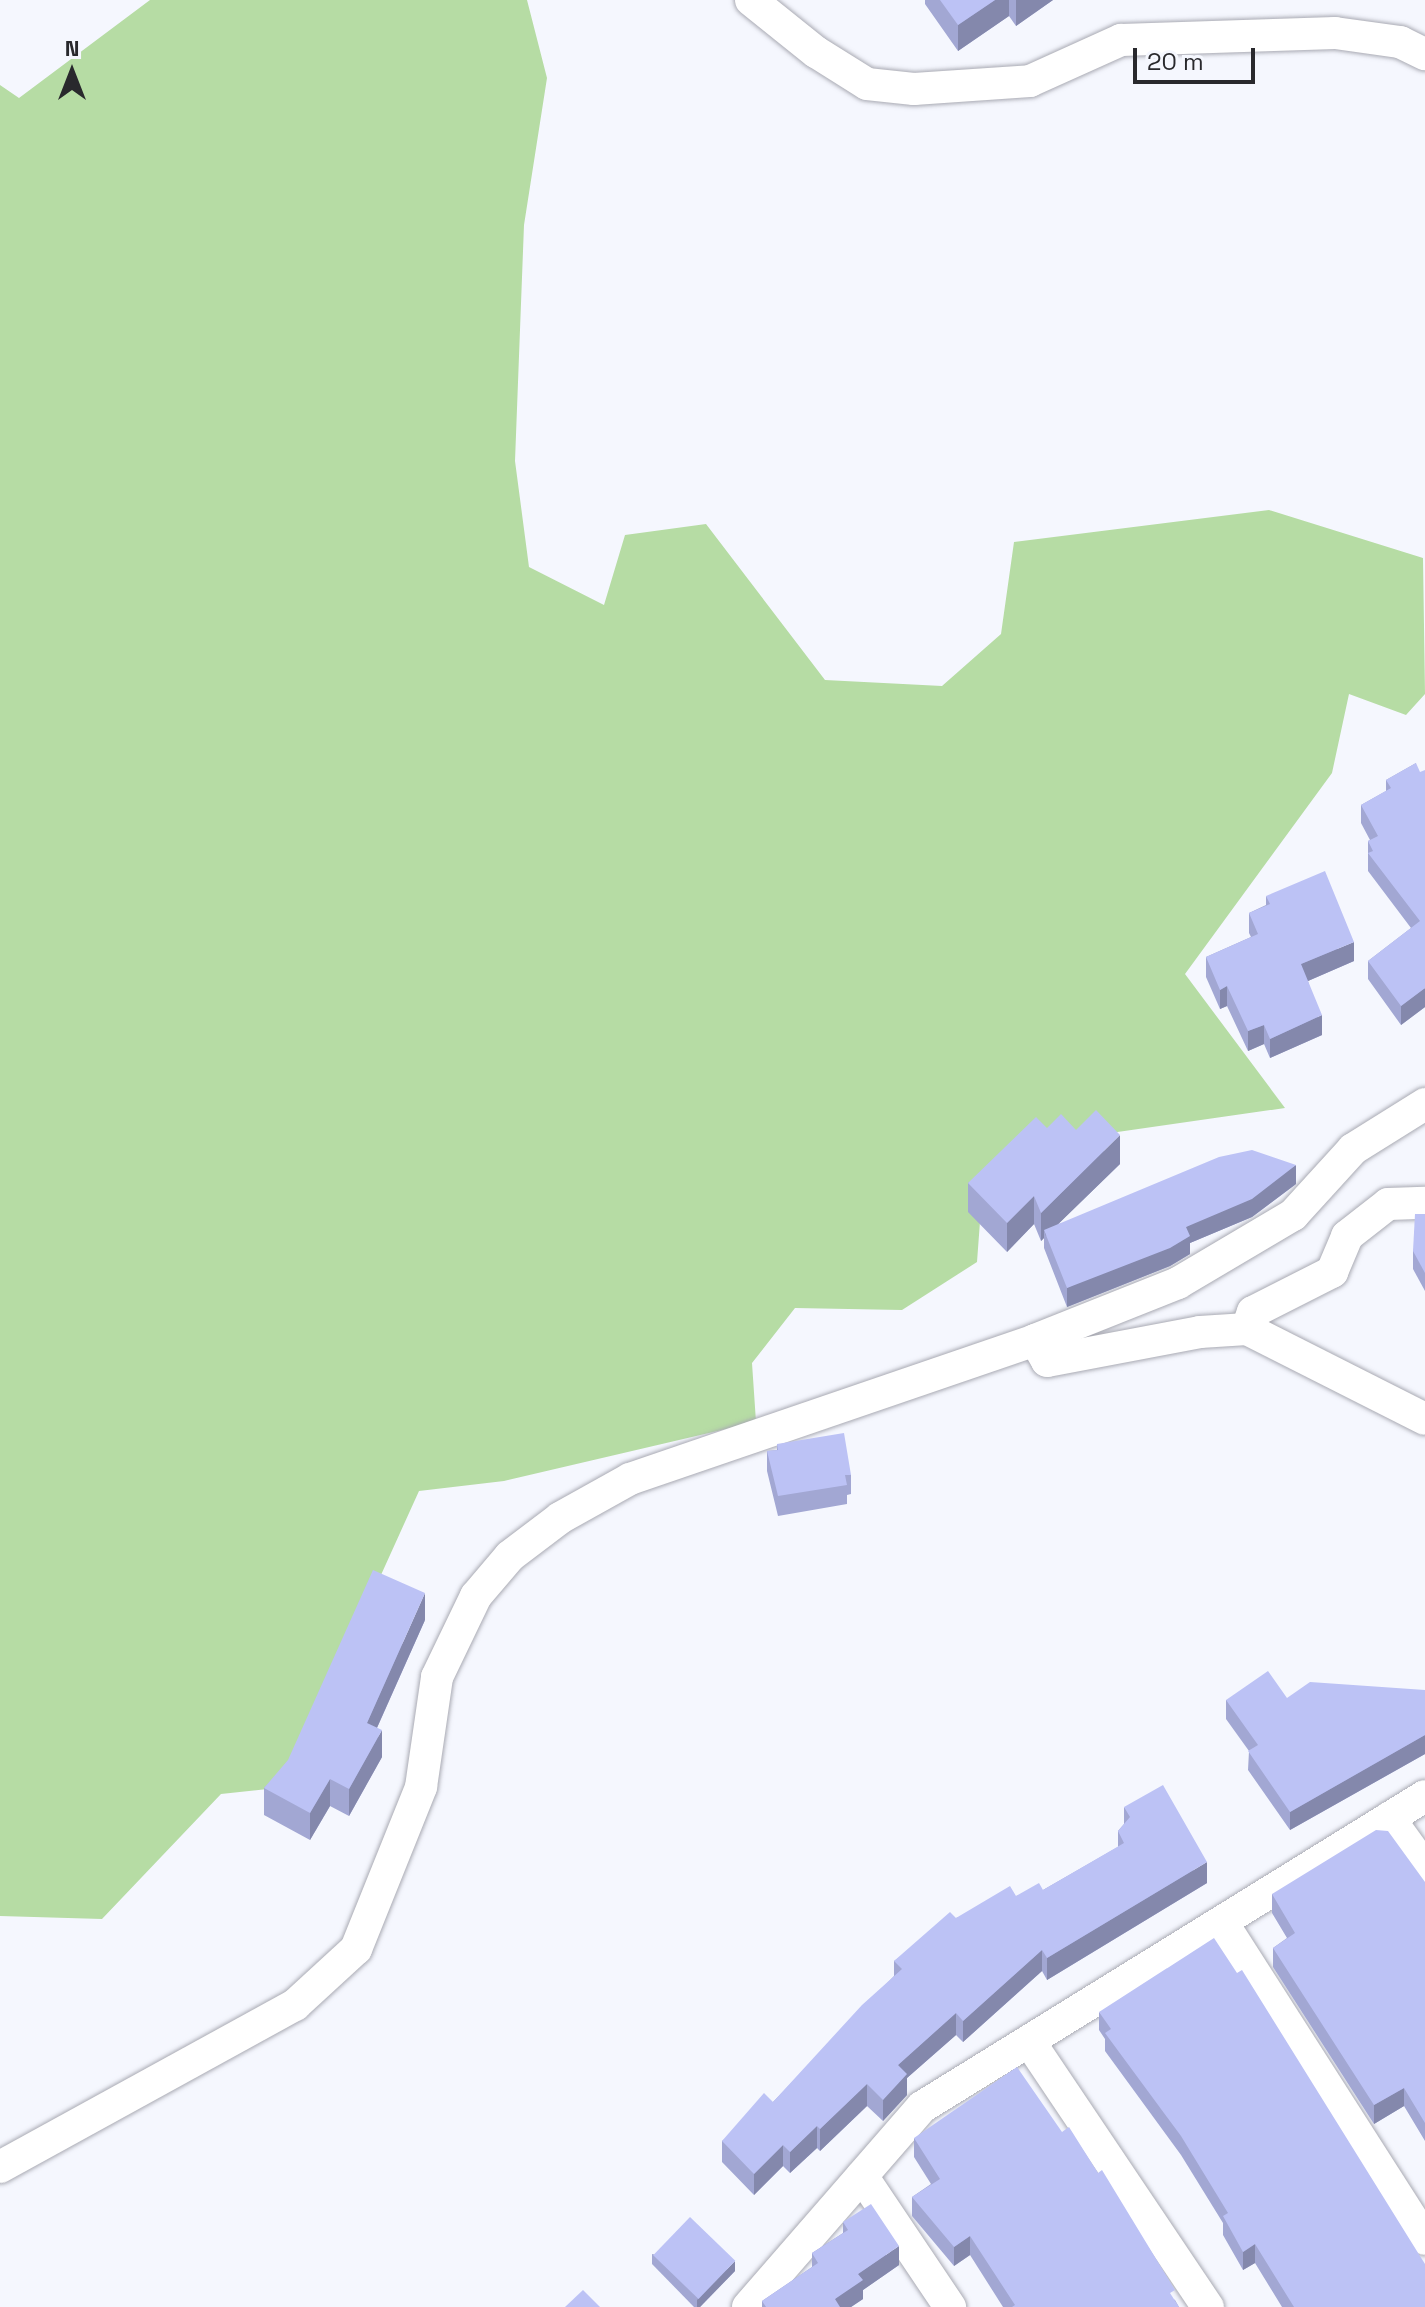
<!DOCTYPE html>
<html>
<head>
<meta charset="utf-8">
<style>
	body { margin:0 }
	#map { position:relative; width:1425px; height:2307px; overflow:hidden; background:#f5f7fe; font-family:"Space Grotesk",sans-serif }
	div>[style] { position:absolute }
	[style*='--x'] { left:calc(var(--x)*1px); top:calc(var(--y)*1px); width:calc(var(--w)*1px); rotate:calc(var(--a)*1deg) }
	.green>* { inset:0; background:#b6dca4 }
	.roads { filter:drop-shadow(0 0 2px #a9aab3) drop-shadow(0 0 2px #a9aab3) }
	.street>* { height:32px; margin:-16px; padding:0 16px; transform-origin:16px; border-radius:16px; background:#fff }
	.wall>* { inset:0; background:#a2a7d3 }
	.shaded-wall>* { inset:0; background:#8488ac }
	.building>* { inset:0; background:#bcc2f5; transform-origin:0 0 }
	span { translate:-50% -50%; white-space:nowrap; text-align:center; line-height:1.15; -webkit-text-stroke:7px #f5f7fe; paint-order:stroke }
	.north { position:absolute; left:32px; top:32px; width:80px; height:80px; -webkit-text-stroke:6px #f5f7fe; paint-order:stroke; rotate:0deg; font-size:22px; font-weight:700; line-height:32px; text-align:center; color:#29292d }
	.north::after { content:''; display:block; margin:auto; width:28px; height:36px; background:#29292d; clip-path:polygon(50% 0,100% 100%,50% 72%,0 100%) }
	.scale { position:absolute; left:1133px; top:48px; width:122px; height:36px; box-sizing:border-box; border:4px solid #29292d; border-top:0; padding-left:10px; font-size:24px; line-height:28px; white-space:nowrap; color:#29292d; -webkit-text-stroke:6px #f5f7fe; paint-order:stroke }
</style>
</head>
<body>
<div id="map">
	<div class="green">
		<div style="clip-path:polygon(150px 0,527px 0,547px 78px,524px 225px,515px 461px,529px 567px,604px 605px,625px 535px,706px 524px,825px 680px,942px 686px,1001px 634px,1014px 542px,1269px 510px,1423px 558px,1425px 694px,1406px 715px,1349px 694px,1332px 773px,1185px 974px,1285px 1108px,1048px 1142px,981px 1208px,977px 1262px,902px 1310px,795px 1308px,752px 1363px,756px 1422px,504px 1481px,419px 1491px,285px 1787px,221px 1794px,102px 1919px,0 1916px,0 85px,19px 98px)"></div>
	</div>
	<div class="roads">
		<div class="street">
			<div style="--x:751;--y:0;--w:83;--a:38.7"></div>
			<div style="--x:816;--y:52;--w:60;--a:32.1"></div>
			<div style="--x:867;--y:84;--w:47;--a:6.1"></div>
			<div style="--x:914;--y:89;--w:116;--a:-3.9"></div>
			<div style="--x:1030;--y:81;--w:100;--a:-24.3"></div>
			<div style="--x:1121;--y:40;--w:214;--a:-1.9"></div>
			<div style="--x:1335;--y:33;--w:66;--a:7.9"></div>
			<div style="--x:1400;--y:42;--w:28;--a:26"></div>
			<div style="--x:1247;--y:1329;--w:18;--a:-71"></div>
			<div style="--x:1253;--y:1312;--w:89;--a:-26.9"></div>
			<div style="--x:1332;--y:1272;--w:39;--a:-67"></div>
			<div style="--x:1347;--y:1236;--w:52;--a:-38"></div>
			<div style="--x:1388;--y:1204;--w:37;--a:-2"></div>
			<div style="--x:1035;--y:1340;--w:24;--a:60"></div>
			<div style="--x:1047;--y:1361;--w:156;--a:-10.7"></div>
			<div style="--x:1200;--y:1332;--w:47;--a:-3.7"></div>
			<div style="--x:1247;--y:1329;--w:199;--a:26.8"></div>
			<div style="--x:1389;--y:1818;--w:62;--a:54.2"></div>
			<div style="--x:1222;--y:1922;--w:376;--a:57.4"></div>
			<div style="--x:1029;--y:2041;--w:321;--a:56.1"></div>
			<div style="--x:0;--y:2167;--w:337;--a:-28.8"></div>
			<div style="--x:295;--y:2005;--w:83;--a:-42.6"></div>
			<div style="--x:356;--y:1949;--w:175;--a:-68.1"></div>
			<div style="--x:421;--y:1787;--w:111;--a:-81.7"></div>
			<div style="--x:437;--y:1677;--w:90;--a:-64.3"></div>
			<div style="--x:476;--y:1596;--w:52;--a:-49.6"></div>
			<div style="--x:510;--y:1556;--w:63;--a:-37.2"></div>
			<div style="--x:560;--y:1518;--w:80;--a:-29.1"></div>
			<div style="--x:630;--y:1479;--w:428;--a:-18.9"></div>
			<div style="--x:1035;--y:1340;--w:154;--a:-21.7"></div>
			<div style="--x:1178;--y:1283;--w:134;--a:-30.6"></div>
			<div style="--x:1293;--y:1215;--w:89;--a:-47.7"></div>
			<div style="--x:1353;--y:1149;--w:85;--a:-32"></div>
			<div style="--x:862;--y:2176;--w:158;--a:56.1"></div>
			<div style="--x:748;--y:2307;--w:265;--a:-49"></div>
			<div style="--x:922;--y:2107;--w:591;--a:-31.73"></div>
		</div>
	</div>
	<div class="wall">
		<div style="clip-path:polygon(925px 0,1053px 0,1016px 26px,1009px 16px,958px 51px,925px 4px)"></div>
		<div style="clip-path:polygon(1416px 763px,1425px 1007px,1401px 1025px,1368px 979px,1368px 961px,1411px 928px,1368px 871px,1368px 841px,1370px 840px,1361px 823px,1361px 805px,1386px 791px,1386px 780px)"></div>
		<div style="clip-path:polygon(1266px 896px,1354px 961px,1308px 981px,1322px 1035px,1270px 1058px,1264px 1044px,1248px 1051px,1227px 1006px,1220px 1009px,1206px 977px,1206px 957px,1251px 937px,1249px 933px,1249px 913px,1266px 905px)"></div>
		<div style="clip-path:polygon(1047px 1128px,1076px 1130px,1120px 1164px,1058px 1224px,1296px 1184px,1252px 1217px,1190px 1243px,1190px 1254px,1170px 1266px,1067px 1307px,1044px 1248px,1044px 1238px,1041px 1241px,1034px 1224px,1007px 1252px,968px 1212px,968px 1183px)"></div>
		<div style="clip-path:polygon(1425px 1214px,1425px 1291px,1413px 1269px,1413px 1251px)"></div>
		<div style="clip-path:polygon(777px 1444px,851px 1475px,851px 1494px,847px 1495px,847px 1504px,778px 1516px,767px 1471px,767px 1451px,777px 1450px)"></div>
		<div style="clip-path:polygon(425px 1620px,377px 1728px,382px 1757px,349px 1816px,330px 1806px,310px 1840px,264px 1815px,264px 1788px)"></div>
		<div style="clip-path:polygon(1425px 1690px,1425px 1754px,1290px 1830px,1248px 1770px,1249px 1751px,1226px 1719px,1226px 1700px,1287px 1698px)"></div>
		<div style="clip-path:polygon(1124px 1807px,1207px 1883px,1047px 1980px,1042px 1971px,963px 2042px,956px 2035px,907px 2078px,907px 2095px,883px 2121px,867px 2106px,820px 2151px,817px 2148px,790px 2173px,783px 2166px,754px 2195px,722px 2162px,722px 2141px,773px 2102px,894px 1976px,894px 1961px,956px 1918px,1016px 1896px,1043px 1890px,1118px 1847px,1118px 1831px,1124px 1824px)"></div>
		<div style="clip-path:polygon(1425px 1882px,1425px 2141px,1404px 2106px,1374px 2124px,1273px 1967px,1273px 1948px,1287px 1938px,1272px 1913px,1272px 1894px)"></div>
		<div style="clip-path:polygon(1099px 2012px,1425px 2307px,1282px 2307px,1255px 2263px,1243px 2270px,1223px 2235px,1223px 2223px,1181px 2155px,1105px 2051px,1105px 2039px,1099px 2030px)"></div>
		<div style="clip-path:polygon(914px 2138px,1175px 2300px,1179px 2307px,1003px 2307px,970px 2255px,954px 2266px,912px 2216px,912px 2197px,931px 2184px,914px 2157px)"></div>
		<div style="clip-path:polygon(843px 2222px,899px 2265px,863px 2290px,863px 2299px,851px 2307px,762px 2307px,762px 2301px,812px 2267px,812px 2253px,843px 2233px)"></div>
		<div style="clip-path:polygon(652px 2254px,735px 2271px,700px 2307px,694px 2307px,652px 2264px)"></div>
	</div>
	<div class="shaded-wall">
		<div style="clip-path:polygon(995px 0,1009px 0,1009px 16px,958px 51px,958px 25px)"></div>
		<div style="clip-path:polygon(1016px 0,1053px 0,1016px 26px)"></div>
		<div style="clip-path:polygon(1354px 942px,1354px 961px,1301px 984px,1301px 964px)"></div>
		<div style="clip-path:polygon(1227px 986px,1227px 1006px,1220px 1009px,1220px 990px)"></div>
		<div style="clip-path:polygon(1425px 988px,1425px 1007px,1401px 1025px,1401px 1006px)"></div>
		<div style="clip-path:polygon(1322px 1015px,1322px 1035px,1270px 1058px,1270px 1039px)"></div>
		<div style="clip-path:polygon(1264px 1025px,1264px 1044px,1248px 1051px,1248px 1031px)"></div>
		<div style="clip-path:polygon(1120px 1135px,1120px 1164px,1046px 1236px,1044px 1230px,1044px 1238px,1041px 1241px,1041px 1213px)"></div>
		<div style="clip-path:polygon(1296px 1165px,1296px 1184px,1252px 1217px,1190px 1243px,1190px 1254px,1170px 1266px,1067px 1307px,1067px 1288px,1186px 1227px)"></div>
		<div style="clip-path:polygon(1034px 1196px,1034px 1224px,1007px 1252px,1007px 1223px)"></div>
		<div style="clip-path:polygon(425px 1593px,425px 1620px,367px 1750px,367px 1723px)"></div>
		<div style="clip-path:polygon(382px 1730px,382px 1757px,349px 1816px,349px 1789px)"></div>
		<div style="clip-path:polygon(1425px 1735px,1425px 1754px,1290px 1830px,1290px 1812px)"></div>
		<div style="clip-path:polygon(330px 1779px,330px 1806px,310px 1840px,310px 1813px)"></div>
		<div style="clip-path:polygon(1207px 1862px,1207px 1883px,1047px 1980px,1047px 1958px)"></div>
		<div style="clip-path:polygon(1042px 1950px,1042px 1971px,963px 2042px,963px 2021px)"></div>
		<div style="clip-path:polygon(956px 2013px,956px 2035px,907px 2078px,907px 2095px,883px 2121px,883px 2100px,898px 2065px)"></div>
		<div style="clip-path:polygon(867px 2084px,867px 2106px,820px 2151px,820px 2129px)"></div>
		<div style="clip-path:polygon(1404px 2088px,1404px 2106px,1374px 2124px,1374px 2105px)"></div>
		<div style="clip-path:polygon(817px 2126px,817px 2148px,790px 2173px,790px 2152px)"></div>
		<div style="clip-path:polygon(783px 2145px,783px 2166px,754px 2195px,754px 2174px)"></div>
		<div style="clip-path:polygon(970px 2236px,970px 2255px,954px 2266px,954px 2247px)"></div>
		<div style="clip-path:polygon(1255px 2244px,1255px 2263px,1243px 2270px,1243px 2252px)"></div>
		<div style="clip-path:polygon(899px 2246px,899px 2265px,863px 2290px,863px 2299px,851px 2307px,835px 2307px,835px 2299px,858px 2274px)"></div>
		<div style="clip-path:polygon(735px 2261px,735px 2271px,700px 2307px,697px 2307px,697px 2300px)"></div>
	</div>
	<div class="building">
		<div style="clip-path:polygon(940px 0,995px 0,958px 25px)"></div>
		<div style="clip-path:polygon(1416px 763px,1420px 772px,1425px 770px,1425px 988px,1401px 1006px,1368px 961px,1420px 921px,1368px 853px,1373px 851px,1368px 841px,1378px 836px,1361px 805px,1391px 788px,1386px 780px)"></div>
		<div style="clip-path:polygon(1325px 871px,1354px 942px,1301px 964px,1322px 1015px,1270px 1039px,1264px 1025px,1248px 1031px,1227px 986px,1220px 990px,1206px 957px,1258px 934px,1249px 913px,1270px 904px,1266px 896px)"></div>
		<div style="clip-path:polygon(1096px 1110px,1120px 1135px,1041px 1213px,1034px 1196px,1007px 1223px,968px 1183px,1036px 1117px,1047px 1128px,1061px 1114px,1076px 1130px)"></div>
		<div style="clip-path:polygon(1252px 1150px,1296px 1165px,1252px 1199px,1186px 1227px,1190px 1236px,1170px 1248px,1067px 1288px,1044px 1230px,1219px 1157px)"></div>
		<div style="clip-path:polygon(1415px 1214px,1425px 1214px,1425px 1273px,1413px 1251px)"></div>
		<div style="clip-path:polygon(844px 1433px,851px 1475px,845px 1475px,847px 1485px,778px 1496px,767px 1451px,778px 1450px,777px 1444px)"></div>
		<div style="clip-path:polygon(373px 1570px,425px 1593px,367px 1723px,382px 1730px,349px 1789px,330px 1779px,310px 1813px,264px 1788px,288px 1760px)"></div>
		<div style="clip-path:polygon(1268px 1671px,1287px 1698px,1310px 1682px,1425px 1690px,1425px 1735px,1290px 1812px,1248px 1751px,1258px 1745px,1226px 1700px)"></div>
		<div style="clip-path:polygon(1163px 1785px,1207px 1862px,1047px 1958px,1042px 1950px,963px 2021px,956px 2013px,898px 2065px,907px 2074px,883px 2100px,867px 2084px,820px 2129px,817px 2126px,790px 2152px,783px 2145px,754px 2174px,722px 2141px,764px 2093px,773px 2102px,862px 2005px,902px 1969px,894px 1961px,950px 1912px,956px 1918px,1010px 1886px,1016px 1896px,1039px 1883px,1043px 1890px,1124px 1843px,1118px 1831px,1130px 1817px,1124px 1807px)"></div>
		<div style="clip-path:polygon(1376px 1830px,1388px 1831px,1425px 1882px,1425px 2123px,1404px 2088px,1374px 2105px,1273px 1948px,1295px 1933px,1272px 1894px)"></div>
		<div style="clip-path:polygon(1214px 1938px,1237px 1973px,1242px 1970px,1425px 2264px,1425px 2307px,1294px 2307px,1255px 2244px,1243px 2252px,1223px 2216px,1228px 2213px,1181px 2136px,1105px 2033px,1111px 2029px,1099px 2012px)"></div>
		<div style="clip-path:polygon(1017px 2067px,1062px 2132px,1069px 2127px,1098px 2173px,1102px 2170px,1175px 2290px,1170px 2293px,1179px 2307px,1012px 2307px,1015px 2305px,970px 2236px,954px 2247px,912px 2197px,940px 2179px,914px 2138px)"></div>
		<div style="clip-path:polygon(871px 2204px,899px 2246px,858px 2274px,863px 2280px,835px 2299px,840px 2307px,766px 2307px,762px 2301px,818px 2263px,812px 2253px,848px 2230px,843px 2222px)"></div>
		<div style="left:690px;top:2217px;width:63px;height:53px;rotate:44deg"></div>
		<div style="clip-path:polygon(583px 2290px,600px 2307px,565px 2307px)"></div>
	</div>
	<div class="north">N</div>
	<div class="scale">20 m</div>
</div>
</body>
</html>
